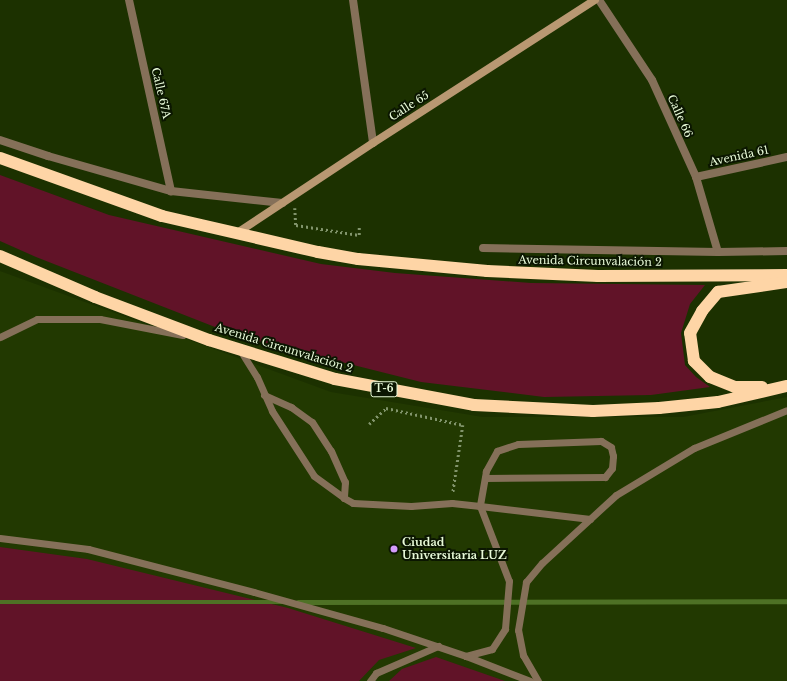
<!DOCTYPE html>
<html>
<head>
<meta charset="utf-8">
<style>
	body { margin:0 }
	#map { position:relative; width:787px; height:681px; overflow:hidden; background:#1c3100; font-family:"Libre Baskerville",serif }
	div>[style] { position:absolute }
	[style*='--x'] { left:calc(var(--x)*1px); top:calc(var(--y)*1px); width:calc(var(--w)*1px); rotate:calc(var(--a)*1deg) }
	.built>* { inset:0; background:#223901 }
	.green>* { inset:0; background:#611328 }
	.stream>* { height:4.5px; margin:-2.25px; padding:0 2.25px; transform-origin:2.25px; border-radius:2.25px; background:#4e7125 }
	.path>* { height:2.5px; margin-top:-1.25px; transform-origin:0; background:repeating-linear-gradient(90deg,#81946b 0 2px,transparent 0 5px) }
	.lane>* { height:7px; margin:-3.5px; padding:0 3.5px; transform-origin:3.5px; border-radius:3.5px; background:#857059 }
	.street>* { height:8px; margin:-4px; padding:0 4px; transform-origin:4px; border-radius:4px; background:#857059 }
	.secondary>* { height:8px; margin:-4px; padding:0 4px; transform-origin:4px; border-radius:4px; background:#b99872 }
	.highway>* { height:12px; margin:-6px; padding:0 6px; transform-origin:6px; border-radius:6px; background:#fed5a6 }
	.dots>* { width:11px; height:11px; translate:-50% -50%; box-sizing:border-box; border:2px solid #0b1601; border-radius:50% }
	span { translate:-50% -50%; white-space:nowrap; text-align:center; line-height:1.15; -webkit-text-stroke:4px #0b1601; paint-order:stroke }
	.shield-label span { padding:1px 3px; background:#0b1601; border:1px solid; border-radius:3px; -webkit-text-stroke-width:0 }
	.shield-label { font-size:10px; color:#e8fad8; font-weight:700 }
	.street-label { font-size:11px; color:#e8fad8 }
	.poi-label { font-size:11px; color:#e8fad8; font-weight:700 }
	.left { translate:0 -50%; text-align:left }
</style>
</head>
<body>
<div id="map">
	<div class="built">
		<div style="clip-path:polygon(0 271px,331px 392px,483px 417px,683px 417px,787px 397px,787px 681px,0 681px)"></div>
	</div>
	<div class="green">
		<div style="clip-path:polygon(0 175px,109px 215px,321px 264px,395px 273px,531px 283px,705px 285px,690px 304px,681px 333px,685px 365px,696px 377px,710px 387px,651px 395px,544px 397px,421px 382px,238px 336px,36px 257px,0 241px)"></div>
		<div style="clip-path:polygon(0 547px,87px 559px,288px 608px,416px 648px,379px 660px,359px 681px,0 681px)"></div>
		<div style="clip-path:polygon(436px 657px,505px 681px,389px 681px,402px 669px)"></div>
	</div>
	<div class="stream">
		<div style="--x:0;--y:602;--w:282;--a:0"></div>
		<div style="--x:298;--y:602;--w:489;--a:-0.1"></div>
	</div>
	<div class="path">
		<div style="--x:295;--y:208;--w:17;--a:87"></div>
		<div style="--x:296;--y:225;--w:64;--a:9"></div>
		<div style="--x:359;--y:235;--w:9;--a:-90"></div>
		<div style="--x:369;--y:424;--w:23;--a:-43"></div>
		<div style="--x:386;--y:408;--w:79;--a:12.4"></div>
		<div style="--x:463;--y:425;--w:69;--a:98.4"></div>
	</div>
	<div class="lane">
		<div style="--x:0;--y:337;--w:41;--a:-25.9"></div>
		<div style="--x:37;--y:319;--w:63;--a:0"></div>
		<div style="--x:100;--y:319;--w:84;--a:11"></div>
		<div style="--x:240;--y:350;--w:32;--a:58"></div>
		<div style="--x:257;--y:377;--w:37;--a:66"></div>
		<div style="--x:272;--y:411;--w:77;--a:57.1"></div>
		<div style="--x:314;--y:476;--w:37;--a:36"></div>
		<div style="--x:344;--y:498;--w:10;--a:29"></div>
		<div style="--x:353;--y:503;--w:58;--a:3"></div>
		<div style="--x:411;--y:506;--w:41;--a:-4.2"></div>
		<div style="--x:452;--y:503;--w:28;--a:6"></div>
		<div style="--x:480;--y:506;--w:80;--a:68.9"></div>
		<div style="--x:509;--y:581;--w:48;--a:94.8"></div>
		<div style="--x:505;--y:629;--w:24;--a:123"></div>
		<div style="--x:492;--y:649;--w:27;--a:165"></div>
		<div style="--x:264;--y:395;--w:30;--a:24"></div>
		<div style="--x:291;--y:407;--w:26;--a:36"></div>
		<div style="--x:312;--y:422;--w:35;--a:57"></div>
		<div style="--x:331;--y:451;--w:34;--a:66"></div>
		<div style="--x:345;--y:482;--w:16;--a:94"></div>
		<div style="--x:485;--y:478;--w:120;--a:-0.5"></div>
		<div style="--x:605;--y:477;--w:11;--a:-52"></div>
		<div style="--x:612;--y:468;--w:12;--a:-85"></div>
		<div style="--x:613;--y:456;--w:9;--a:-103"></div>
		<div style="--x:611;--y:447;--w:12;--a:-149"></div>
		<div style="--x:601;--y:441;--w:83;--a:177.9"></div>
		<div style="--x:518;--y:444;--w:22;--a:162"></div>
		<div style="--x:497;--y:451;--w:23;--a:119"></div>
		<div style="--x:486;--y:471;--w:36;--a:100"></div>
		<div style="--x:480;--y:506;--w:111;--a:6.7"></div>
		<div style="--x:0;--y:538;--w:89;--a:7.1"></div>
		<div style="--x:88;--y:549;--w:171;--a:14.5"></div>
		<div style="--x:254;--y:592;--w:134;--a:15.6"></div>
		<div style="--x:383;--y:628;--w:88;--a:18.6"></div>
		<div style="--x:466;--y:656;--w:69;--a:21.3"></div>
		<div style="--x:370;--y:681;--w:10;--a:-53"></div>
		<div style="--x:376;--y:673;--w:68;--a:-23.5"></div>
		<div style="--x:538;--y:681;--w:30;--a:-120"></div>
		<div style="--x:523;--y:655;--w:25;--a:-101"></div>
		<div style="--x:518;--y:630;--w:49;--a:-80.5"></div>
		<div style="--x:526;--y:582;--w:25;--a:-50"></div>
		<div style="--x:542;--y:563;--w:100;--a:-42.6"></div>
		<div style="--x:616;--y:495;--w:91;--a:-31.1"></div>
		<div style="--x:694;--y:448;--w:100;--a:-22.2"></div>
	</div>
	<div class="street">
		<div style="--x:129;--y:0;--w:196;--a:77.6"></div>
		<div style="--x:353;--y:0;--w:144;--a:82"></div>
		<div style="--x:599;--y:0;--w:96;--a:56.5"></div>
		<div style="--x:652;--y:80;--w:107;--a:65.6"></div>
		<div style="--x:696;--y:177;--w:78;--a:73.7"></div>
		<div style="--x:0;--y:140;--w:51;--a:18.4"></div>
		<div style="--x:48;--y:156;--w:128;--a:15.9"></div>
		<div style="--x:171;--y:191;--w:112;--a:6.2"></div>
		<div style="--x:696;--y:177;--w:93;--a:-12.4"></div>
		<div style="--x:483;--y:248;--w:235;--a:1"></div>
		<div style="--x:718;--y:252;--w:69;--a:-0.8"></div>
	</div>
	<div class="secondary">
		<div style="--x:237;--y:233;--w:163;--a:-33.5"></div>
		<div style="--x:373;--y:143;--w:264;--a:-32.8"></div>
	</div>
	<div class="highway">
		<div style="--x:0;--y:158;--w:172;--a:19.7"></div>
		<div style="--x:162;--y:216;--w:160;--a:13"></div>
		<div style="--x:318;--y:252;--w:41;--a:9.9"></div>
		<div style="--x:358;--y:259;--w:130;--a:5.3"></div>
		<div style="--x:487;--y:271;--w:111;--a:2.6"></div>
		<div style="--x:598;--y:276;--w:189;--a:-0.3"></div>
		<div style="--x:0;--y:256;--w:103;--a:23.3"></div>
		<div style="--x:95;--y:297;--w:122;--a:20.7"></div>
		<div style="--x:209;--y:340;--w:132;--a:17.2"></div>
		<div style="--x:335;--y:379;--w:141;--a:10.6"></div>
		<div style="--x:474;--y:405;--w:119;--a:2.9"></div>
		<div style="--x:593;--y:411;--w:66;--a:-2.6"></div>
		<div style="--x:659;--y:408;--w:59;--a:-5.8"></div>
		<div style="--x:718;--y:402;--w:71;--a:-13.1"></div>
		<div style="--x:762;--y:387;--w:27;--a:180"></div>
		<div style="--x:735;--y:387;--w:27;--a:-158"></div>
		<div style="--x:710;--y:377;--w:23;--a:-135"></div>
		<div style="--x:694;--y:361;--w:28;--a:-98"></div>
		<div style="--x:690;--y:333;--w:25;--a:-61"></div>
		<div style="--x:702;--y:311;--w:25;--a:-50"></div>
		<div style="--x:718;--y:292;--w:70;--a:-8.2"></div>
	</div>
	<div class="dots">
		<div style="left:394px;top:549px;background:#d49cfb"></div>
	</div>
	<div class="shield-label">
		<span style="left:384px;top:389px">T-6</span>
	</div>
	<div class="street-label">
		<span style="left:161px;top:93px;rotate:77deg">Calle 67A</span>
		<span style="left:409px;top:106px;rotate:-33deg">Calle 65</span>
		<span style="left:680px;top:116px;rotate:66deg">Calle 66</span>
		<span style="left:739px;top:156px;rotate:-12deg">Avenida 61</span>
		<span style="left:590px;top:261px;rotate:1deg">Avenida Circunvalación 2</span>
		<span style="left:284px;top:348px;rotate:17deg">Avenida Circunvalación 2</span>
	</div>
	<div class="poi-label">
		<span class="left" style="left:402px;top:549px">Ciudad<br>Universitaria LUZ</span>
	</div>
</div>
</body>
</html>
